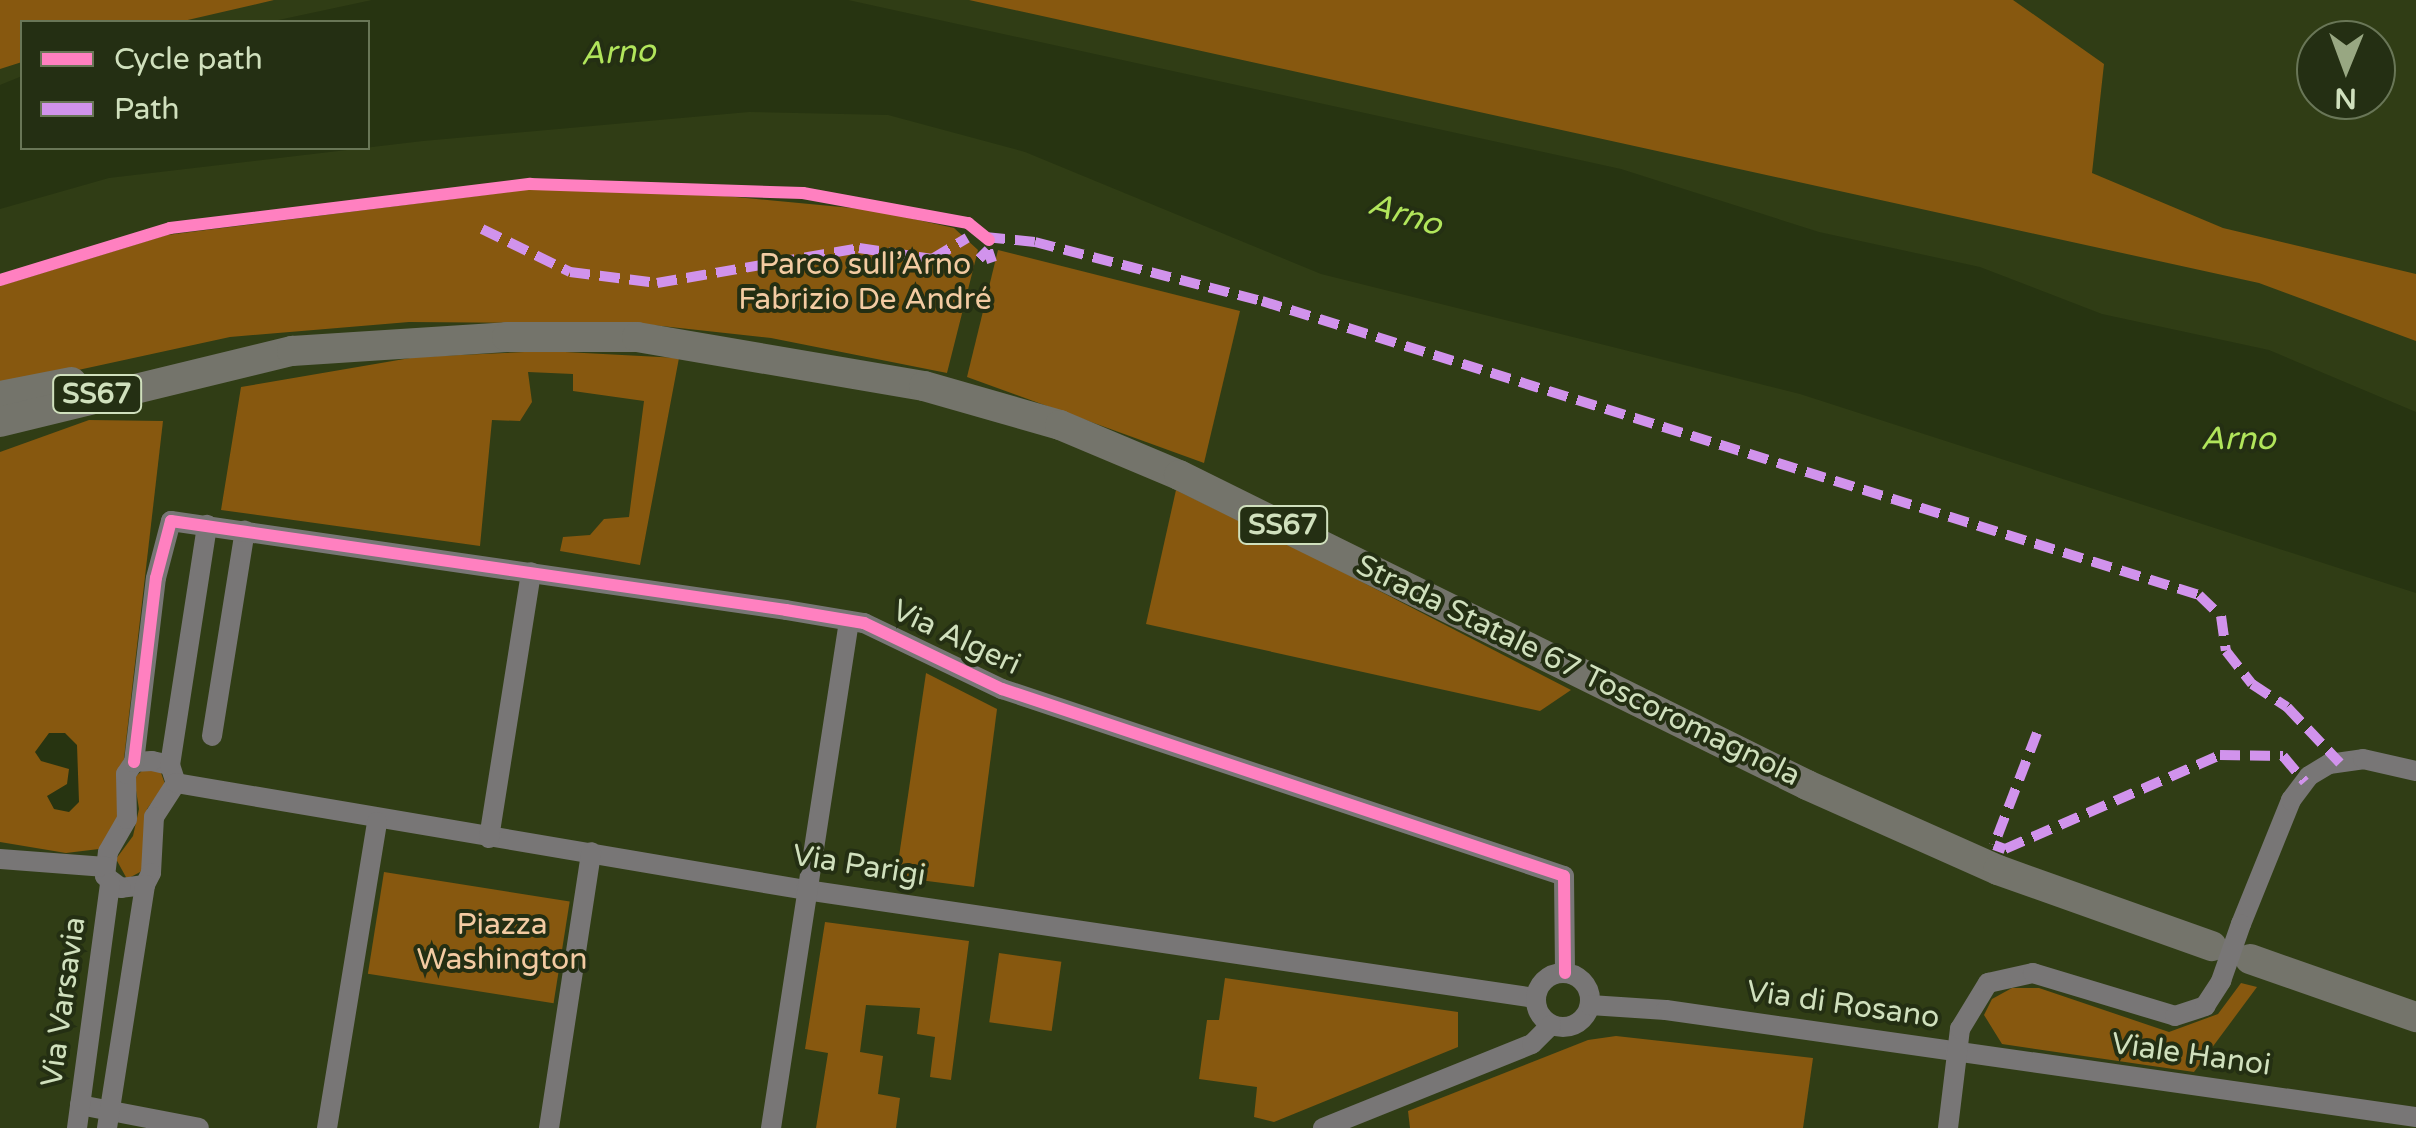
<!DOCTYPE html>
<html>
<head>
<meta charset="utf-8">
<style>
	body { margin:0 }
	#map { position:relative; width:2416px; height:1128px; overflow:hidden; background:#303d15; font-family:"Varela Round",sans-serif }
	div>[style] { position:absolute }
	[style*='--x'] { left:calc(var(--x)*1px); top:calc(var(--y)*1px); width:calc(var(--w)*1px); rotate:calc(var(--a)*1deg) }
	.green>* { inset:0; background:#87580f; transform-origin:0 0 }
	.water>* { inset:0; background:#273411 }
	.minor>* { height:20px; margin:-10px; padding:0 10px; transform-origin:10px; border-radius:10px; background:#787676 }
	.minor>.ring { margin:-10px; padding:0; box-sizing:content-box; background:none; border:20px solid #787676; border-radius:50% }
	.primary>* { height:30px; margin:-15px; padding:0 15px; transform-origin:15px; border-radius:15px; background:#74746b }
	.minor-bridge>* { height:20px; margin:-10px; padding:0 10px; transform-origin:10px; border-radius:10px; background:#787676 }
	.quiet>* { height:10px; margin-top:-5px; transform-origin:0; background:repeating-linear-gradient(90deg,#d193ec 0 20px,transparent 0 30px) }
	.cycleway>* { height:12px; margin:-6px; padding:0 6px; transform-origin:6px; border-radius:6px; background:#ff80c0 }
	span { translate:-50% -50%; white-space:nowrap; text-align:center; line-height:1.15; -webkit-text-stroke:8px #242f13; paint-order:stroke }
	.shield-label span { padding:2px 8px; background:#242f13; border:2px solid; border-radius:8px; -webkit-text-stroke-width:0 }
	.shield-label { font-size:28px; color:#d0e0bd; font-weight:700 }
	.park-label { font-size:30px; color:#f3cba2 }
	.street-label { font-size:30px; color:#d0e0bd }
	.water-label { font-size:32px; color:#b1e55b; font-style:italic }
	.legend { position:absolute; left:20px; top:20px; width:350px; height:130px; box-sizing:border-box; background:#242f13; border:2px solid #697657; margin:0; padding:12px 18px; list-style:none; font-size:30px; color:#d0e0bd }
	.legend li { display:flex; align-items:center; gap:20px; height:50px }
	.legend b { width:50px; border:2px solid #697657 }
	.north { position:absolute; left:2296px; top:20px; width:100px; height:100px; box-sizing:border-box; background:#242f13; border:2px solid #697657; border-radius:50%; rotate:181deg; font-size:28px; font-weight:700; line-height:40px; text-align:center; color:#d0e0bd }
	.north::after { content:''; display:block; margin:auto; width:35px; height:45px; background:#98a782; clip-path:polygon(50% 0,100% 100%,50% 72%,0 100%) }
</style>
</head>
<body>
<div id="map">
	<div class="green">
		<div style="clip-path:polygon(0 0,274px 0,179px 22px,22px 22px,22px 62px,0 69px)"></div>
		<div style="clip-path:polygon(969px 0,2013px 0,2104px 64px,2092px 173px,2223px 228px,2416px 274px,2416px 341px,2259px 283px)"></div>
		<div style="clip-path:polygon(531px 189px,725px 196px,873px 210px,954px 228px,978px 250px,947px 373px,771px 338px,643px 324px,409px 322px,230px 337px,0 387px,0 286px,167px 235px)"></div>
		<div style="clip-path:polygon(998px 250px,1240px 311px,1204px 463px,967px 377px)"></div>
		<div style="clip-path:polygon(546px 351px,679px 358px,640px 565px,560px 551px,563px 537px,590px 535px,604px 519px,629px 517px,644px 401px,573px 391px,573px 374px,528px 372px,532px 402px,520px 421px,492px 420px,480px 546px,221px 510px,241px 387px,416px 357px)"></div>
		<div style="clip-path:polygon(89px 420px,163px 421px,117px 819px,99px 849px,66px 853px,0 842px,0 452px)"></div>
		<div style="clip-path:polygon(1176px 490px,1306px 553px,1571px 690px,1540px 711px,1146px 624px)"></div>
		<div style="clip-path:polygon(926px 673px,997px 709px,974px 887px,896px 877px)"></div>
		<div style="clip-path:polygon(143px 770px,160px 770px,165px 784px,147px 809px,142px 871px,127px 879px,116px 859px,133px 836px,139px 809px,134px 778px)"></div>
		<div style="left:384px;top:872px;width:188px;height:103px;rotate:9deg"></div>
		<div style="clip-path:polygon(825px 922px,969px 941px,951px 1080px,930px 1077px,935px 1037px,917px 1034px,920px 1008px,866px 1005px,860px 1052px,883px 1056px,878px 1094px,900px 1098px,896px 1128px,816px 1128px,828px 1053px,805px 1049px)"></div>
		<div style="left:999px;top:953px;width:63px;height:70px;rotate:8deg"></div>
		<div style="clip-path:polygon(1225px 978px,1458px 1012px,1458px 1047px,1274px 1122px,1254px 1117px,1257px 1087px,1199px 1079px,1207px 1020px,1219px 1020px)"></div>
		<div style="clip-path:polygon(2241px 983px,2257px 987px,2194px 1072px,2002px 1044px,1984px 1015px,1992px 999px,2012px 988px,2039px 988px,2169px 1032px,2218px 1014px)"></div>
		<div style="clip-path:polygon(1616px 1036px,1813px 1058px,1803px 1128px,1410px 1128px,1408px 1111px,1588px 1040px)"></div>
	</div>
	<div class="water">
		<div style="clip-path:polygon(372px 0,848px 0,1621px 169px,1819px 232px,1980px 267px,2102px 314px,2269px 350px,2416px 412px,2416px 593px,1800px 394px,1321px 274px,1025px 152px,888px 115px,749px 112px,423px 141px,109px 178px,0 209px,0 85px,22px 76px,22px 148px,368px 148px,368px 22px,269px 22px)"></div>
		<div style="clip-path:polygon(49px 733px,65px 733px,77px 745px,79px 802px,69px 812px,54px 809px,47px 796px,67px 784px,69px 769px,41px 761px,35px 752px)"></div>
	</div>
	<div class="minor">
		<div style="--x:212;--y:736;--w:208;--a:-80.9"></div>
		<div style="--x:152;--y:761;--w:18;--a:13"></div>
		<div style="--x:170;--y:765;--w:19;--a:72"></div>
		<div style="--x:176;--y:783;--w:40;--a:122.9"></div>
		<div style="--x:154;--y:817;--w:56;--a:93.1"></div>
		<div style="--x:151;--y:873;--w:13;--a:117"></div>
		<div style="--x:145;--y:885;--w:24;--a:173"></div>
		<div style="--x:121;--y:888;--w:20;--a:-143"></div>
		<div style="--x:105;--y:876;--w:24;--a:-83"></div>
		<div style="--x:108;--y:852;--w:38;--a:-60"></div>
		<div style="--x:127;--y:819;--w:45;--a:-91.3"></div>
		<div style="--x:126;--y:774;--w:14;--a:-56"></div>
		<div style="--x:134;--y:762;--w:18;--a:-3"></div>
		<div style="--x:134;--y:762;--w:185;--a:-83.2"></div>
		<div style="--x:156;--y:578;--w:59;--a:-75.3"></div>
		<div style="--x:171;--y:521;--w:621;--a:8.23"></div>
		<div style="--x:786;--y:610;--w:79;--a:9.5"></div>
		<div style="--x:864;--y:623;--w:153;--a:25.6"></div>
		<div style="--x:1002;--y:689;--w:592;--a:18.4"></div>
		<div style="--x:1564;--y:876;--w:97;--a:89.4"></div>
		<div style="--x:170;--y:765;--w:243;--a:-81.2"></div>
		<div style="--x:176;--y:783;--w:639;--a:9.64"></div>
		<div style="--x:806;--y:890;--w:737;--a:8.43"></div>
		<div style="--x:489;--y:838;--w:269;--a:-81"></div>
		<div style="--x:0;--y:859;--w:106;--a:4.3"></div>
		<div style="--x:2241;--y:924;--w:134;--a:-68"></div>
		<div style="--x:2291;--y:800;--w:30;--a:-53"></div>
		<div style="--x:2309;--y:776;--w:23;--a:-31"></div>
		<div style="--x:2329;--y:764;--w:34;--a:-8"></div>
		<div style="--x:2363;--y:759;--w:54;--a:12.8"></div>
		<div class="ring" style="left:1536px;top:973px;width:34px;height:34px"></div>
		<div style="--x:1590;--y:1005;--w:76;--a:3.8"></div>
		<div style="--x:1666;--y:1010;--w:758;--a:8.12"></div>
		<div style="--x:80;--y:1105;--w:121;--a:10.9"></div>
		<div style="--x:77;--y:1128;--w:247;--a:-82.3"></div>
		<div style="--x:107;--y:1128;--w:246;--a:-81.1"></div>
		<div style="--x:327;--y:1128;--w:310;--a:-80.7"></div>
		<div style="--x:549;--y:1128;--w:279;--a:-81.3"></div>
		<div style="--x:771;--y:1128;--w:513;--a:-81.25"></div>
		<div style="--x:1323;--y:1128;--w:225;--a:-21.9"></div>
		<div style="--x:1532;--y:1044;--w:27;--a:-45"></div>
		<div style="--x:1948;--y:1128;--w:100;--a:-83.1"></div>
		<div style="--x:1960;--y:1029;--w:54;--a:-58.7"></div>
		<div style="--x:1988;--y:983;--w:46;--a:-12.5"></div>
		<div style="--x:2033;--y:973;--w:148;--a:16.8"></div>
		<div style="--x:2175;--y:1016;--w:32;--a:-18"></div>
		<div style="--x:2205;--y:1006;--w:30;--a:-57"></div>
	</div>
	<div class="primary">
		<div style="--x:0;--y:396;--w:73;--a:-11"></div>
		<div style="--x:0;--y:422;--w:301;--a:-13.7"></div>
		<div style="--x:292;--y:351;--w:215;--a:-3.7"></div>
		<div style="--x:507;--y:337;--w:130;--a:0"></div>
		<div style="--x:637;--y:337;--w:291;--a:9.7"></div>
		<div style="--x:924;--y:386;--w:141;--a:16"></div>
		<div style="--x:1060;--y:425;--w:129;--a:22.8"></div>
		<div style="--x:1179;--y:475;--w:700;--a:26.27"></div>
		<div style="--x:1807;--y:785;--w:209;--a:24"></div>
		<div style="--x:1998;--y:870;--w:227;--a:19.6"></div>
		<div style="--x:2250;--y:959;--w:176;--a:19.3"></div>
	</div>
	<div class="minor-bridge">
		<div style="--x:2221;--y:981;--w:60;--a:-70.7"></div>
	</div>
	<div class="quiet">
		<div style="--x:482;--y:229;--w:98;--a:26"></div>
		<div style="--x:570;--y:272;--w:88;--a:7.2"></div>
		<div style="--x:657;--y:283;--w:205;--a:-9.8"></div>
		<div style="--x:859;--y:248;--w:74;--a:8.6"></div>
		<div style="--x:932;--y:259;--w:41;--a:-31"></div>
		<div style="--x:985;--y:237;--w:50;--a:5.7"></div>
		<div style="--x:1035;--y:242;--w:235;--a:14.6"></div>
		<div style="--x:1262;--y:301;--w:982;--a:17.42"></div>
		<div style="--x:2199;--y:595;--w:30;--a:44"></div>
		<div style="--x:2221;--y:616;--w:35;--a:82"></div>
		<div style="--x:2226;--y:651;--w:42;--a:51.8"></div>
		<div style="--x:2252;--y:684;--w:42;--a:33.3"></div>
		<div style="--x:2287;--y:707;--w:77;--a:46.6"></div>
		<div style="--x:979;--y:259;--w:13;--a:-45"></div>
		<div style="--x:988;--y:250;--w:13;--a:72"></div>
		<div style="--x:2037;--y:733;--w:120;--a:111"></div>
		<div style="--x:1994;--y:845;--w:12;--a:20"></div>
		<div style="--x:2005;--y:849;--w:235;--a:-23.6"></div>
		<div style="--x:2220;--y:755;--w:63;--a:0.9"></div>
		<div style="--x:2283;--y:756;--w:34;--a:50"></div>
	</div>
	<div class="cycleway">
		<div style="--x:0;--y:280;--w:178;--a:-17"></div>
		<div style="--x:170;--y:228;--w:363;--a:-7"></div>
		<div style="--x:530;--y:184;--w:273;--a:1.9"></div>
		<div style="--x:803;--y:193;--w:168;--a:10.3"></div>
		<div style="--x:968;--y:223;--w:27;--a:39"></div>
		<div style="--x:134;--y:762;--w:185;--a:-83.2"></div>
		<div style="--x:156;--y:578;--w:59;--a:-75.3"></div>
		<div style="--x:171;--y:521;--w:621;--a:8.23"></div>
		<div style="--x:786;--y:610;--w:79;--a:9.5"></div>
		<div style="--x:864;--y:623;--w:153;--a:25.6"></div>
		<div style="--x:1002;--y:689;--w:592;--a:18.4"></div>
		<div style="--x:1564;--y:876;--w:97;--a:89.4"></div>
	</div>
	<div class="shield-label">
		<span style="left:97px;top:394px">SS67</span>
		<span style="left:1283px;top:525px">SS67</span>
	</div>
	<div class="park-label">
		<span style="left:865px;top:282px">Parco sull’Arno<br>Fabrizio De André</span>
		<span style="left:502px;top:942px">Piazza<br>Washington</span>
	</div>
	<div class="street-label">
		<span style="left:956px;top:638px;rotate:25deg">Via Algeri</span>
		<span style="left:1578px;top:671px;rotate:26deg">Strada Statale 67 Toscoromagnola</span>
		<span style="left:859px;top:866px;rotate:9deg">Via Parigi</span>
		<span style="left:64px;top:1002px;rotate:-82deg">Via Varsavia</span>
		<span style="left:1843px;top:1005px;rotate:8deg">Via di Rosano</span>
		<span style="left:2191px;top:1055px;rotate:8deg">Viale Hanoi</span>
	</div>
	<div class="water-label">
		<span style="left:618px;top:53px;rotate:-3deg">Arno</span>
		<span style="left:1405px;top:215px;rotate:18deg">Arno</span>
		<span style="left:2238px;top:439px">Arno</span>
	</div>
	<ul class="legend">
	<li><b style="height:12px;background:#ff80c0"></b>Cycle path</li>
	<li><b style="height:12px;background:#d193ec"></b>Path</li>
	</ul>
	<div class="north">N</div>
</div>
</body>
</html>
